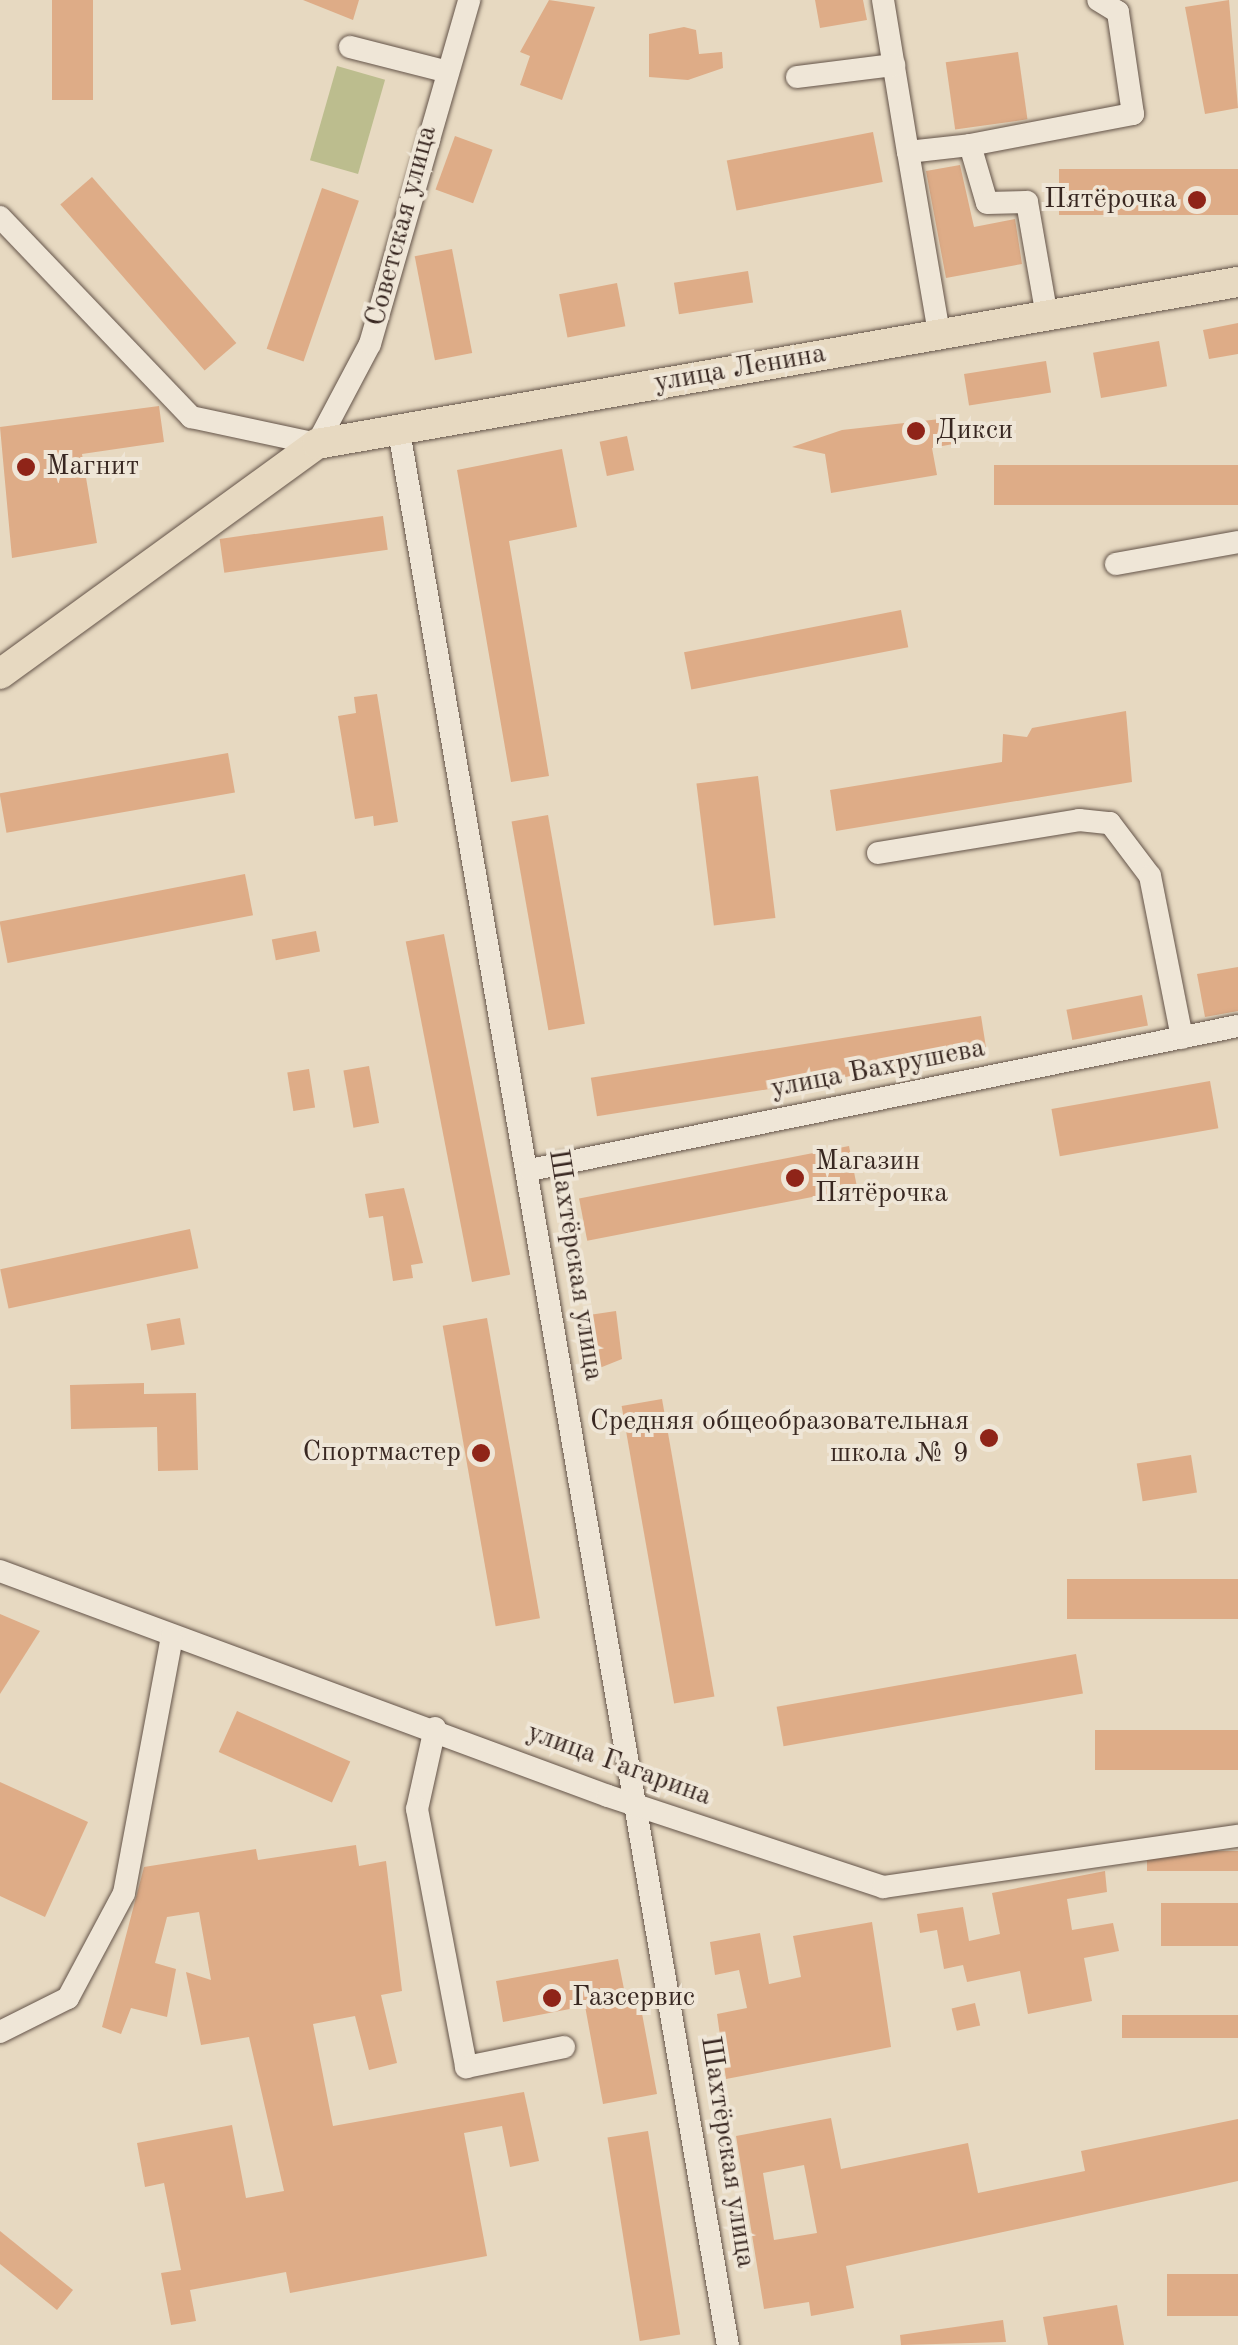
<!DOCTYPE html>
<html>
<head>
<meta charset="utf-8">
<style>
	body { margin:0 }
	#map { position:relative; width:1238px; height:2345px; overflow:hidden; background:#e7d9c1; font-family:"Old Standard TT",serif }
	div>[style] { position:absolute }
	[style*='--x'] { left:calc(var(--x)*1px); top:calc(var(--y)*1px); width:calc(var(--w)*1px); rotate:calc(var(--a)*1deg) }
	.green>* { inset:0; background:#bcbd8e; transform-origin:0 0 }
	.building>* { inset:0; background:#deac87; transform-origin:0 0 }
	.roads { filter:drop-shadow(0 0 2px #645449) drop-shadow(0 0 2px #645449) }
	.minor>* { height:22px; margin:-11px; padding:0 11px; transform-origin:11px; border-radius:11px; background:#efe6d7 }
	.major>* { height:30px; margin:-15px; padding:0 15px; transform-origin:15px; border-radius:15px; background:#e7d9c1 }
	.dots>* { width:28px; height:28px; translate:-50% -50%; box-sizing:border-box; border:5px solid #efe6d7; border-radius:50% }
	span { translate:-50% -50%; white-space:nowrap; text-align:center; line-height:1.15; -webkit-text-stroke:8px #efe6d7; paint-order:stroke }
	.poi-label { font-size:28px; color:#382721 }
	.right { translate:-100% -50%; text-align:right }
	.left { translate:0 -50%; text-align:left }
	.street-label { font-size:28px; color:#382721 }
</style>
</head>
<body>
<div id="map">
	<div class="green">
		<div style="left:337px;top:66px;width:50px;height:98px;rotate:16deg"></div>
	</div>
	<div class="building">
		<div style="left:52px;top:0;width:41px;height:100px"></div>
		<div style="clip-path:polygon(303px 0,359px 0,353px 20px)"></div>
		<div style="clip-path:polygon(549px 0,595px 7px,562px 100px,520px 85px,530px 56px,520px 52px)"></div>
		<div style="clip-path:polygon(815px 0,863px 0,867px 20px,820px 28px)"></div>
		<div style="clip-path:polygon(1229px 0,1238px 108px,1205px 114px,1185px 7px)"></div>
		<div style="clip-path:polygon(684px 27px,696px 30px,699px 54px,722px 52px,723px 68px,688px 80px,649px 77px,649px 34px)"></div>
		<div style="left:1018px;top:52px;width:68px;height:73px;rotate:82deg"></div>
		<div style="left:873px;top:132px;width:51px;height:149px;rotate:79deg"></div>
		<div style="left:455px;top:136px;width:40px;height:57px;rotate:20deg"></div>
		<div style="clip-path:polygon(960px 165px,974px 227px,1015px 219px,1022px 264px,946px 278px,926px 171px)"></div>
		<div style="left:1238px;top:169px;width:46px;height:179px;rotate:90deg"></div>
		<div style="left:92px;top:177px;width:220px;height:42px;rotate:49deg"></div>
		<div style="left:322px;top:188px;width:39px;height:170px;rotate:19deg"></div>
		<div style="left:452px;top:249px;width:106px;height:38px;rotate:79deg"></div>
		<div style="left:748px;top:271px;width:32px;height:75px;rotate:81deg"></div>
		<div style="left:617px;top:283px;width:44px;height:59px;rotate:79deg"></div>
		<div style="clip-path:polygon(1238px 323px,1238px 354px,1209px 359px,1203px 330px)"></div>
		<div style="left:1159px;top:341px;width:46px;height:67px;rotate:80deg"></div>
		<div style="left:1046px;top:361px;width:32px;height:83px;rotate:81deg"></div>
		<div style="clip-path:polygon(159px 406px,164px 442px,82px 454px,97px 543px,12px 558px,0 427px)"></div>
		<div style="clip-path:polygon(949px 418px,953px 444px,932px 448px,937px 475px,831px 493px,825px 454px,792px 447px,842px 430px)"></div>
		<div style="left:627px;top:436px;width:35px;height:28px;rotate:78deg"></div>
		<div style="clip-path:polygon(562px 449px,577px 527px,509px 541px,549px 776px,511px 782px,457px 470px)"></div>
		<div style="left:1238px;top:465px;width:40px;height:244px;rotate:90deg"></div>
		<div style="left:383px;top:516px;width:34px;height:165px;rotate:82deg"></div>
		<div style="left:901px;top:610px;width:38px;height:221px;rotate:79deg"></div>
		<div style="clip-path:polygon(377px 694px,398px 822px,374px 826px,373px 816px,355px 819px,338px 716px,356px 713px,354px 697px)"></div>
		<div style="clip-path:polygon(1126px 711px,1132px 782px,836px 831px,830px 790px,1002px 762px,1003px 734px,1027px 737px,1032px 728px)"></div>
		<div style="left:228px;top:753px;width:40px;height:232px;rotate:80deg"></div>
		<div style="left:758px;top:776px;width:143px;height:62px;rotate:83deg"></div>
		<div style="left:548px;top:815px;width:212px;height:37px;rotate:80deg"></div>
		<div style="left:245px;top:874px;width:42px;height:250px;rotate:79deg"></div>
		<div style="left:316px;top:931px;width:21px;height:45px;rotate:79deg"></div>
		<div style="left:444px;top:934px;width:347px;height:39px;rotate:79deg"></div>
		<div style="clip-path:polygon(1238px 967px,1238px 1011px,1205px 1017px,1197px 974px)"></div>
		<div style="left:1142px;top:995px;width:31px;height:77px;rotate:79deg"></div>
		<div style="left:981px;top:1016px;width:39px;height:395px;rotate:81deg"></div>
		<div style="left:369px;top:1066px;width:58px;height:26px;rotate:80deg"></div>
		<div style="left:309px;top:1069px;width:39px;height:22px;rotate:81deg"></div>
		<div style="left:1210px;top:1081px;width:48px;height:161px;rotate:80deg"></div>
		<div style="left:849px;top:1146px;width:43px;height:275px;rotate:79deg"></div>
		<div style="clip-path:polygon(404px 1188px,423px 1263px,411px 1265px,413px 1278px,393px 1281px,383px 1216px,369px 1218px,365px 1194px)"></div>
		<div style="left:190px;top:1229px;width:40px;height:194px;rotate:78deg"></div>
		<div style="clip-path:polygon(616px 1311px,622px 1359px,597px 1369px,589px 1315px)"></div>
		<div style="left:180px;top:1318px;width:27px;height:34px;rotate:80deg"></div>
		<div style="left:487px;top:1318px;width:305px;height:45px;rotate:80deg"></div>
		<div style="clip-path:polygon(144px 1383px,144px 1394px,196px 1393px,198px 1470px,158px 1471px,157px 1427px,71px 1429px,70px 1385px)"></div>
		<div style="left:662px;top:1399px;width:302px;height:41px;rotate:80deg"></div>
		<div style="left:1191px;top:1455px;width:38px;height:55px;rotate:81deg"></div>
		<div style="left:1238px;top:1579px;width:40px;height:171px;rotate:90deg"></div>
		<div style="clip-path:polygon(0 1614px,40px 1631px,0 1694px)"></div>
		<div style="left:1076px;top:1654px;width:40px;height:304px;rotate:80deg"></div>
		<div style="left:237px;top:1711px;width:124px;height:45px;rotate:24deg"></div>
		<div style="left:1238px;top:1730px;width:40px;height:143px;rotate:90deg"></div>
		<div style="clip-path:polygon(0 1782px,88px 1822px,45px 1917px,0 1896px)"></div>
		<div style="clip-path:polygon(356px 1845px,359px 1866px,386px 1861px,402px 1991px,381px 1995px,397px 2063px,369px 2070px,355px 2016px,313px 2024px,333px 2126px,524px 2092px,539px 2161px,510px 2167px,502px 2126px,464px 2133px,487px 2256px,290px 2293px,286px 2272px,190px 2290px,196px 2321px,171px 2325px,161px 2273px,181px 2270px,164px 2183px,145px 2187px,137px 2143px,232px 2125px,246px 2198px,284px 2191px,249px 2037px,201px 2045px,186px 1972px,211px 1980px,199px 1912px,167px 1917px,155px 1963px,176px 1969px,167px 2017px,131px 2008px,121px 2034px,102px 2027px,144px 1867px,256px 1849px,258px 1860px)"></div>
		<div style="left:1238px;top:1851px;width:20px;height:91px;rotate:90deg"></div>
		<div style="clip-path:polygon(1105px 1871px,1107px 1892px,1067px 1899px,1072px 1930px,1113px 1923px,1119px 1951px,1084px 1958px,1092px 2001px,1028px 2014px,1020px 1971px,967px 1982px,963px 1965px,944px 1969px,937px 1930px,920px 1933px,917px 1914px,963px 1907px,969px 1941px,1000px 1934px,992px 1893px)"></div>
		<div style="left:1238px;top:1903px;width:43px;height:77px;rotate:90deg"></div>
		<div style="clip-path:polygon(872px 1922px,891px 2047px,726px 2079px,717px 2014px,747px 2008px,739px 1970px,715px 1975px,710px 1942px,760px 1933px,769px 1984px,801px 1977px,793px 1936px)"></div>
		<div style="clip-path:polygon(618px 1959px,625px 1994px,638px 1992px,657px 2094px,603px 2104px,585px 2006px,503px 2022px,496px 1981px)"></div>
		<div style="left:975px;top:2003px;width:23px;height:24px;rotate:77deg"></div>
		<div style="left:1238px;top:2015px;width:23px;height:116px;rotate:90deg"></div>
		<div style="clip-path:polygon(evenodd,831px 2118px,841px 2169px,968px 2143px,978px 2193px,1085px 2171px,1081px 2151px,1238px 2119px,1238px 2181px,846px 2266px,854px 2308px,811px 2316px,809px 2302px,764px 2309px,736px 2136px,831px 2118px,804px 2165px,817px 2233px,774px 2240px,763px 2173px,804px 2165px)"></div>
		<div style="left:648px;top:2131px;width:206px;height:41px;rotate:81deg"></div>
		<div style="clip-path:polygon(0 2231px,73px 2290px,57px 2310px,0 2264px)"></div>
		<div style="left:1238px;top:2274px;width:42px;height:71px;rotate:90deg"></div>
		<div style="clip-path:polygon(1117px 2305px,1124px 2345px,1048px 2345px,1043px 2317px)"></div>
		<div style="clip-path:polygon(1003px 2320px,1006px 2342px,901px 2345px,900px 2335px)"></div>
	</div>
	<div class="roads">
		<div class="minor">
			<div style="--x:883;--y:0;--w:154;--a:80.7"></div>
			<div style="--x:350;--y:47;--w:97;--a:14.3"></div>
			<div style="--x:797;--y:77;--w:98;--a:-7.1"></div>
			<div style="--x:970;--y:145;--w:166;--a:-10.8"></div>
			<div style="--x:1133;--y:114;--w:103;--a:-98.4"></div>
			<div style="--x:1118;--y:12;--w:23;--a:-149"></div>
			<div style="--x:0;--y:217;--w:277;--a:46.3"></div>
			<div style="--x:191;--y:417;--w:129;--a:12.1"></div>
			<div style="--x:317;--y:444;--w:113;--a:-62.1"></div>
			<div style="--x:370;--y:344;--w:358;--a:-73.9"></div>
			<div style="--x:939;--y:333;--w:184;--a:-99.7"></div>
			<div style="--x:908;--y:152;--w:62;--a:-6.4"></div>
			<div style="--x:970;--y:145;--w:60;--a:73.7"></div>
			<div style="--x:987;--y:203;--w:40;--a:-1.4"></div>
			<div style="--x:1027;--y:202;--w:117;--a:80.1"></div>
			<div style="--x:399;--y:431;--w:1942;--a:80.25"></div>
			<div style="--x:1116;--y:564;--w:124;--a:-10.2"></div>
			<div style="--x:878;--y:853;--w:204;--a:-9.3"></div>
			<div style="--x:1079;--y:820;--w:31;--a:6"></div>
			<div style="--x:1110;--y:823;--w:66;--a:53"></div>
			<div style="--x:1150;--y:876;--w:165;--a:78.8"></div>
			<div style="--x:530;--y:1170;--w:722;--a:-11.5"></div>
			<div style="--x:0;--y:1571;--w:648;--a:20.31"></div>
			<div style="--x:608;--y:1796;--w:290;--a:18.3"></div>
			<div style="--x:883;--y:1887;--w:359;--a:-8.2"></div>
			<div style="--x:435;--y:1728;--w:83;--a:102.5"></div>
			<div style="--x:417;--y:1809;--w:263;--a:79.2"></div>
			<div style="--x:466;--y:2067;--w:100;--a:-11.5"></div>
			<div style="--x:0;--y:2032;--w:76;--a:-26.6"></div>
			<div style="--x:68;--y:1998;--w:119;--a:-61.9"></div>
			<div style="--x:124;--y:1893;--w:260;--a:-79.4"></div>
		</div>
		<div class="major">
			<div style="--x:0;--y:674;--w:392;--a:-36"></div>
			<div style="--x:317;--y:444;--w:935;--a:-9.98"></div>
		</div>
	</div>
	<div class="dots">
		<div style="left:1197px;top:200px;background:#8f2418"></div>
		<div style="left:916px;top:431px;background:#8f2418"></div>
		<div style="left:26px;top:467px;background:#8f2418"></div>
		<div style="left:795px;top:1178px;background:#8f2418"></div>
		<div style="left:989px;top:1438px;background:#8f2418"></div>
		<div style="left:481px;top:1453px;background:#8f2418"></div>
		<div style="left:552px;top:1998px;background:#8f2418"></div>
	</div>
	<div class="poi-label">
		<span class="right" style="left:1177px;top:200px">Пятёрочка</span>
		<span class="left" style="left:936px;top:431px">Дикси</span>
		<span class="left" style="left:46px;top:467px">Магнит</span>
		<span class="left" style="left:815px;top:1178px">Магазин<br>Пятёрочка</span>
		<span class="right" style="left:969px;top:1438px">Средняя общеобразовательная<br>школа № 9</span>
		<span class="right" style="left:461px;top:1453px">Спортмастер</span>
		<span class="left" style="left:572px;top:1998px">Газсервис</span>
	</div>
	<div class="street-label">
		<span style="left:402px;top:226px;rotate:-75deg">Советская улица</span>
		<span style="left:740px;top:369px;rotate:-10deg">улица Ленина</span>
		<span style="left:878px;top:1069px;rotate:-11deg">улица Вахрушева</span>
		<span style="left:575px;top:1265px;rotate:81deg">Шахтёрская улица</span>
		<span style="left:619px;top:1765px;rotate:20deg">улица Гагарина</span>
		<span style="left:727px;top:2152px;rotate:81deg">Шахтёрская улица</span>
	</div>
</div>
</body>
</html>
